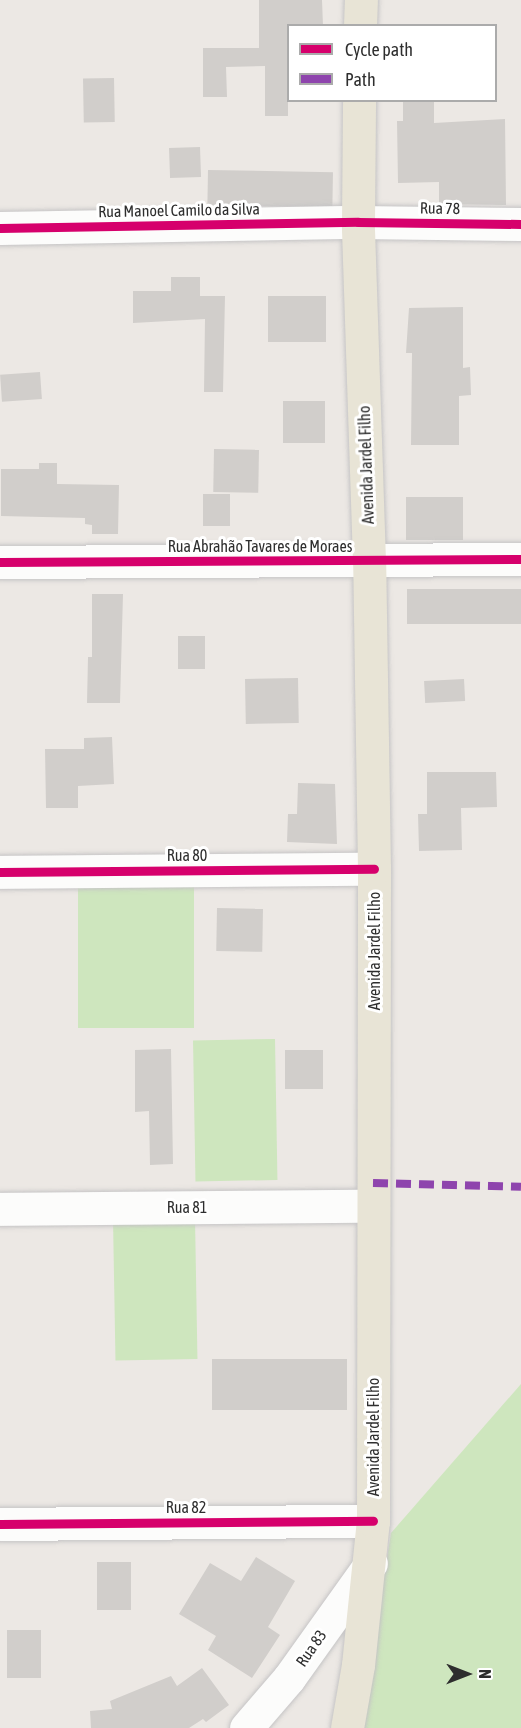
<!DOCTYPE html>
<html>
<head>
<meta charset="utf-8">
<style>
	body { margin:0 }
	#map { position:relative; width:521px; height:1728px; overflow:hidden; background:#ece8e4; font-family:"Asap Condensed",sans-serif }
	div>[style] { position:absolute }
	[style*='--x'] { left:calc(var(--x)*1px); top:calc(var(--y)*1px); width:calc(var(--w)*1px); rotate:calc(var(--a)*1deg) }
	.green>* { inset:0; background:#cee6be; transform-origin:0 0 }
	.building>* { inset:0; background:#d1cecb; transform-origin:0 0 }
	.roads { filter:drop-shadow(0 0 2px #c5c4c5) drop-shadow(0 0 2px #c5c4c5) }
	.minor>* { height:33px; margin:-16.5px; padding:0 16.5px; transform-origin:16.5px; border-radius:16.5px; background:#fcfcfb }
	.major>* { height:33px; margin:-16.5px; padding:0 16.5px; transform-origin:16.5px; border-radius:16.5px; background:#e8e4d6 }
	.quiet>* { height:8px; margin-top:-4px; transform-origin:0; background:repeating-linear-gradient(90deg,#8e44ad 0 15px,transparent 0 23px) }
	.cycleway>* { height:9px; margin:-4.5px; padding:0 4.5px; transform-origin:4.5px; border-radius:4.5px; background:#d6006c }
	span { translate:-50% -50%; white-space:nowrap; text-align:center; line-height:1.15; -webkit-text-stroke:6px #fff; paint-order:stroke }
	.street-label { font-size:16px; color:#2e2e2e }
	.legend { position:absolute; left:287px; top:24px; width:210px; height:78px; box-sizing:border-box; background:#fff; border:2px solid #ababab; margin:0; padding:8px 10px; list-style:none; font-size:18px; color:#2e2e2e }
	.legend li { display:flex; align-items:center; gap:12px; height:30px }
	.legend b { width:30px; border:2px solid #ababab }
	.north { position:absolute; left:437px; top:1644px; width:60px; height:60px; -webkit-text-stroke:4px #fff; paint-order:stroke; rotate:90deg; font-size:16px; font-weight:700; line-height:24px; text-align:center; color:#2e2e2e }
	.north::after { content:''; display:block; margin:auto; width:21px; height:27px; background:#2e2e2e; clip-path:polygon(50% 0,100% 100%,50% 72%,0 100%) }
</style>
</head>
<body>
<div id="map">
	<div class="green">
		<div style="left:194px;top:887px;width:141px;height:116px;rotate:90deg"></div>
		<div style="left:275px;top:1039px;width:141px;height:82px;rotate:89deg"></div>
		<div style="left:195px;top:1218px;width:141px;height:82px;rotate:89deg"></div>
		<div style="clip-path:polygon(521px 1384px,521px 1728px,360px 1728px,391px 1533px)"></div>
	</div>
	<div class="building">
		<div style="clip-path:polygon(259px 0,322px 0,323px 26px,288px 26px,288px 116px,265px 116px,265px 66px,226px 67px,227px 97px,203px 97px,203px 48px,259px 48px)"></div>
		<div style="left:114px;top:78px;width:44px;height:31px;rotate:89deg"></div>
		<div style="clip-path:polygon(403px 100px,434px 100px,434px 123px,505px 119px,506px 205px,439px 204px,439px 182px,398px 183px,397px 121px,403px 121px)"></div>
		<div style="left:200px;top:147px;width:30px;height:31px;rotate:88deg"></div>
		<div style="left:208px;top:170px;width:125px;height:35px;rotate:1deg"></div>
		<div style="clip-path:polygon(171px 277px,200px 277px,200px 296px,225px 296px,223px 392px,204px 392px,205px 319px,133px 323px,133px 291px,171px 291px)"></div>
		<div style="left:268px;top:296px;width:58px;height:46px"></div>
		<div style="clip-path:polygon(463px 307px,463px 368px,470px 367px,471px 395px,459px 396px,459px 445px,411px 445px,412px 353px,406px 353px,409px 308px)"></div>
		<div style="left:40px;top:372px;width:27px;height:40px;rotate:86deg"></div>
		<div style="left:283px;top:401px;width:42px;height:42px"></div>
		<div style="left:214px;top:449px;width:45px;height:43px;rotate:1deg"></div>
		<div style="clip-path:polygon(39px 463px,57px 463px,57px 484px,119px 485px,118px 534px,92px 534px,92px 525px,85px 524px,85px 518px,1px 516px,1px 469px,39px 469px)"></div>
		<div style="left:203px;top:494px;width:27px;height:32px"></div>
		<div style="left:463px;top:497px;width:43px;height:57px;rotate:90deg"></div>
		<div style="left:407px;top:589px;width:114px;height:35px"></div>
		<div style="clip-path:polygon(92px 594px,123px 594px,120px 703px,87px 703px,88px 657px,92px 657px)"></div>
		<div style="left:178px;top:636px;width:27px;height:33px"></div>
		<div style="left:298px;top:678px;width:45px;height:53px;rotate:89deg"></div>
		<div style="left:464px;top:679px;width:22px;height:40px;rotate:87deg"></div>
		<div style="clip-path:polygon(112px 737px,114px 784px,78px 786px,78px 808px,46px 808px,45px 749px,84px 749px,84px 738px)"></div>
		<div style="clip-path:polygon(427px 772px,496px 772px,497px 807px,461px 808px,462px 850px,419px 851px,418px 814px,427px 814px)"></div>
		<div style="clip-path:polygon(298px 783px,335px 784px,337px 844px,287px 842px,288px 814px,297px 814px)"></div>
		<div style="left:217px;top:908px;width:46px;height:43px;rotate:1deg"></div>
		<div style="clip-path:polygon(171px 1049px,173px 1164px,150px 1165px,149px 1111px,135px 1112px,135px 1050px)"></div>
		<div style="left:285px;top:1050px;width:38px;height:39px"></div>
		<div style="left:212px;top:1359px;width:135px;height:51px"></div>
		<div style="clip-path:polygon(256px 1557px,295px 1581px,268px 1627px,280px 1635px,252px 1678px,208px 1650px,216px 1636px,179px 1614px,210px 1563px,241px 1581px)"></div>
		<div style="left:97px;top:1562px;width:34px;height:48px"></div>
		<div style="left:7px;top:1630px;width:34px;height:48px"></div>
		<div style="clip-path:polygon(202px 1668px,229px 1705px,206px 1722px,203px 1719px,189px 1728px,91px 1728px,90px 1711px,112px 1709px,110px 1701px,171px 1676px,177px 1686px)"></div>
	</div>
	<div class="roads">
		<div class="minor">
			<div style="--x:0;--y:228;--w:358;--a:-1"></div>
			<div style="--x:358;--y:222;--w:163;--a:0.7"></div>
			<div style="--x:0;--y:562;--w:521;--a:-0.33"></div>
			<div style="--x:0;--y:872;--w:374;--a:-0.5"></div>
			<div style="--x:0;--y:1209;--w:373;--a:-0.5"></div>
			<div style="--x:0;--y:1524;--w:373;--a:-0.5"></div>
			<div style="--x:246;--y:1728;--w:66;--a:-49.3"></div>
			<div style="--x:289;--y:1678;--w:141;--a:-54.5"></div>
		</div>
		<div class="major">
			<div style="--x:360;--y:26;--w:26;--a:-88"></div>
			<div style="--x:347;--y:1728;--w:64;--a:-80.1"></div>
			<div style="--x:358;--y:1665;--w:145;--a:-84.1"></div>
			<div style="--x:373;--y:1521;--w:652;--a:-89.91"></div>
			<div style="--x:374;--y:869;--w:308;--a:-90.9"></div>
			<div style="--x:369;--y:561;--w:339;--a:-91.9"></div>
			<div style="--x:358;--y:222;--w:122;--a:-89.5"></div>
		</div>
	</div>
	<div class="quiet">
		<div style="--x:373;--y:1183;--w:148;--a:1.5"></div>
	</div>
	<div class="cycleway">
		<div style="--x:0;--y:228;--w:358;--a:-1"></div>
		<div style="--x:358;--y:222;--w:163;--a:0.7"></div>
		<div style="--x:0;--y:562;--w:521;--a:-0.33"></div>
		<div style="--x:0;--y:872;--w:374;--a:-0.5"></div>
		<div style="--x:0;--y:1524;--w:373;--a:-0.5"></div>
	</div>
	<div class="street-label">
		<span style="left:440px;top:208px;rotate:1deg">Rua 78</span>
		<span style="left:179px;top:210px;rotate:-1deg">Rua Manoel Camilo da Silva</span>
		<span style="left:366px;top:465px;rotate:-92deg">Avenida Jardel Filho</span>
		<span style="left:260px;top:546px">Rua Abrahão Tavares de Moraes</span>
		<span style="left:187px;top:855px">Rua 80</span>
		<span style="left:374px;top:951px;rotate:-90deg">Avenida Jardel Filho</span>
		<span style="left:187px;top:1207px">Rua 81</span>
		<span style="left:373px;top:1437px;rotate:-90deg">Avenida Jardel Filho</span>
		<span style="left:186px;top:1507px">Rua 82</span>
		<span style="left:311px;top:1648px;rotate:-55deg">Rua 83</span>
	</div>
	<ul class="legend">
	<li><b style="height:8px;background:#d6006c"></b>Cycle path</li>
	<li><b style="height:8px;background:#8e44ad"></b>Path</li>
	</ul>
	<div class="north">N</div>
</div>
</body>
</html>
